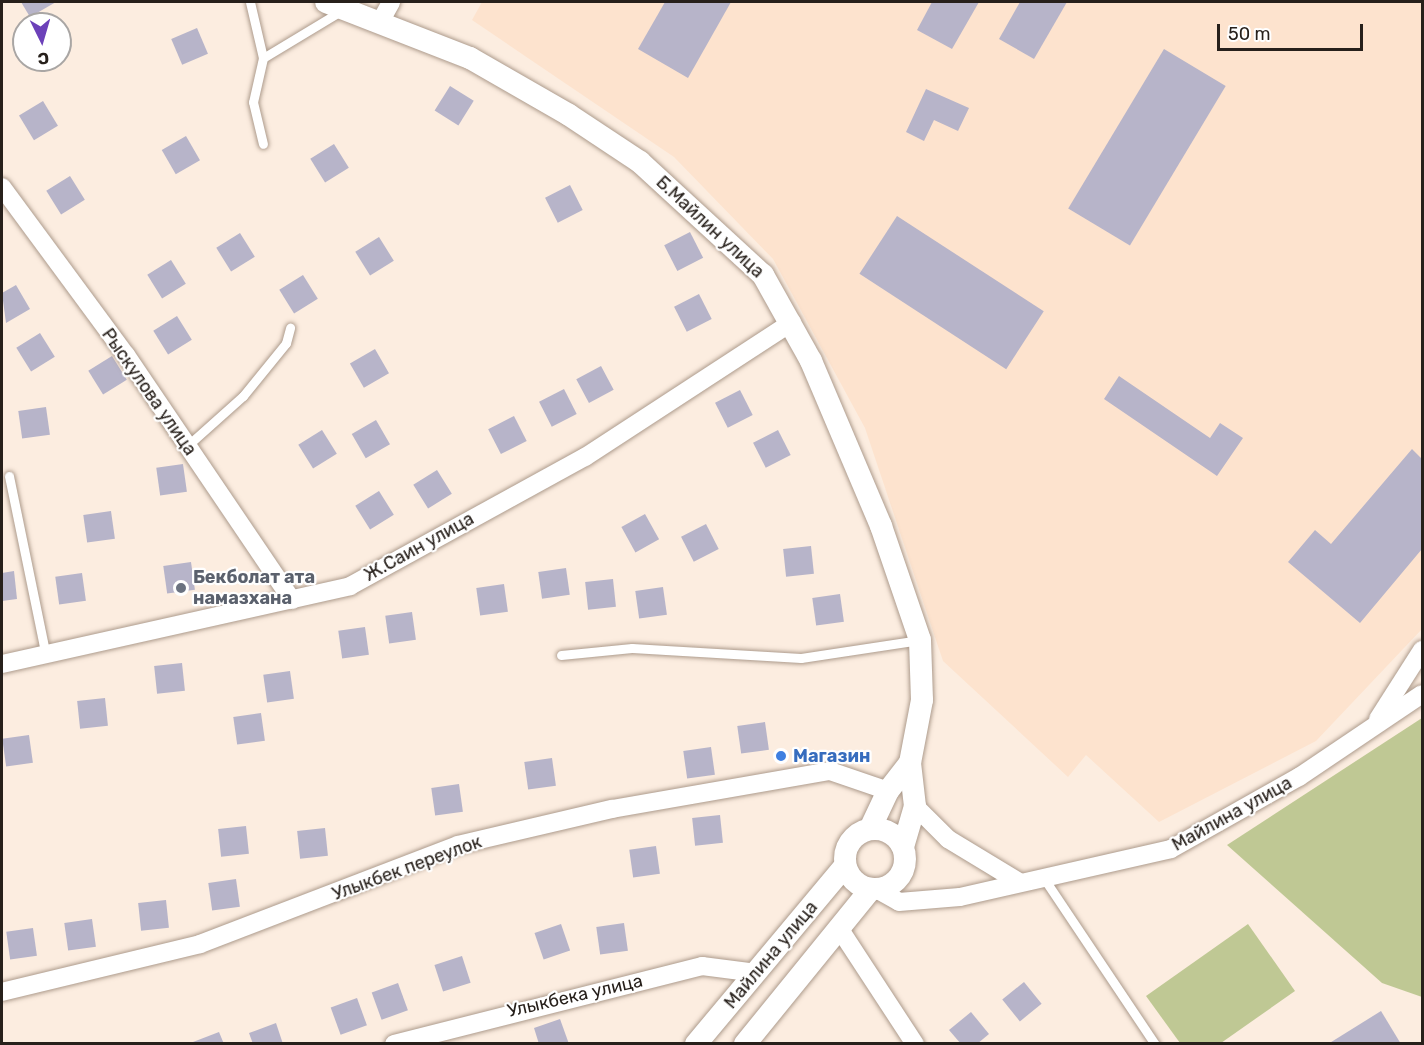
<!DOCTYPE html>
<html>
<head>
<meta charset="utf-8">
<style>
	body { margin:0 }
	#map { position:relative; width:1424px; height:1045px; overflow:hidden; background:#fcede0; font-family:Rubik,sans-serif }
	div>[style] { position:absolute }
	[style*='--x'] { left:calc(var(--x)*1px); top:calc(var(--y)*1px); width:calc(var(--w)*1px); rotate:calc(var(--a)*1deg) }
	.built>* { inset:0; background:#fde3ce }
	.green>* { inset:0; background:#bfc894 }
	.building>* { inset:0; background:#b7b4c9; transform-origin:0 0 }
	.roads { filter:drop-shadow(0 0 2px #ad9b8c) drop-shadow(0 0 2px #ad9b8c) }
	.service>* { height:9px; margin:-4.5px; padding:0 4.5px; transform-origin:4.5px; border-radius:4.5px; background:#fff }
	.minor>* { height:18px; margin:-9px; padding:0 9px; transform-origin:9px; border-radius:9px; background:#fff }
	.tertiary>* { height:22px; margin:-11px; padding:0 11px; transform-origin:11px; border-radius:11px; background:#fff }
	.tertiary>.ring { margin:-11px; padding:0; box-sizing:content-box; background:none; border:22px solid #fff; border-radius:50% }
	.dots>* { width:16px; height:16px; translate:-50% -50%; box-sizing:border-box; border:3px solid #fff; border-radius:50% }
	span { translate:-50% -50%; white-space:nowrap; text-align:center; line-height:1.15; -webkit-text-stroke:4.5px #fff; paint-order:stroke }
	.street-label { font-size:18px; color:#27201b }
	.worship-label { font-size:18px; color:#5b616d; font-weight:700 }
	.left { translate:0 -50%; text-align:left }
	.shop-label { font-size:18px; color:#366cbe; font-weight:700 }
	.frame { position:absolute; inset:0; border:3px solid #27201b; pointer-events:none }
	.north { position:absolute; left:12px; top:12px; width:60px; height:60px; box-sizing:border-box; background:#fff; border:2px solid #a9a6a4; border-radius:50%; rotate:175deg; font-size:16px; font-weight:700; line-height:24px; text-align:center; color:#27201b }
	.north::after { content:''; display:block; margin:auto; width:21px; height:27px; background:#6c41b9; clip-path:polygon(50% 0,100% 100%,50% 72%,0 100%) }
	.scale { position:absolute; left:1217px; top:24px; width:146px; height:27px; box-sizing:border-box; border:3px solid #27201b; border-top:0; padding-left:8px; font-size:18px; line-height:21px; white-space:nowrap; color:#27201b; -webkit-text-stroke:4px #fff; paint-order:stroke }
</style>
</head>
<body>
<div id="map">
	<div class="built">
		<div style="clip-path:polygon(482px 2px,1422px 2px,1422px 629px,1316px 741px,1159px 822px,1086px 755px,1068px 777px,943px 661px,865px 428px,773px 259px,674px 157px,472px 20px)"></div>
	</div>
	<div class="green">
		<div style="clip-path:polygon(1422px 718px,1422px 997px,1382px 983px,1227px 845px)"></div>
		<div style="clip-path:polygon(1248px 924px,1295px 991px,1221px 1043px,1180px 1043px,1146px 996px)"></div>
	</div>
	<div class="building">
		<div style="clip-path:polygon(21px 2px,56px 2px,30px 17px)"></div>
		<div style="clip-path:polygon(665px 2px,731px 2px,688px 78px,638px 49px)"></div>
		<div style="clip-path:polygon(932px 2px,979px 2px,952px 49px,917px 30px)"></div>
		<div style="clip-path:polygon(1020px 2px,1067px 2px,1034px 59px,999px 39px)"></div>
		<div style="left:197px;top:28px;width:28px;height:28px;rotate:67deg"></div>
		<div style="left:1164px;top:49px;width:72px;height:186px;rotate:31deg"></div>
		<div style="left:450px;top:86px;width:28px;height:29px;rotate:32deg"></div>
		<div style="clip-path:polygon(926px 89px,969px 108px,958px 131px,934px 120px,924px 141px,906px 132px)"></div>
		<div style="left:43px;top:101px;width:29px;height:28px;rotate:59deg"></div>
		<div style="left:186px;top:136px;width:28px;height:28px;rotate:60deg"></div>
		<div style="left:334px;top:144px;width:28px;height:28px;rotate:58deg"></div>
		<div style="left:70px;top:176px;width:28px;height:28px;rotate:58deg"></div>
		<div style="left:570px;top:185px;width:28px;height:28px;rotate:63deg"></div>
		<div style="left:897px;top:216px;width:175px;height:69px;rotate:33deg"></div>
		<div style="left:690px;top:232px;width:29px;height:29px;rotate:63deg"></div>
		<div style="left:240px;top:233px;width:28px;height:28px;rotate:58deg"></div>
		<div style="left:379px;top:237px;width:28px;height:28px;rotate:58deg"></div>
		<div style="left:171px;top:260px;width:28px;height:28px;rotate:58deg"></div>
		<div style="left:303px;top:275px;width:28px;height:28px;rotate:58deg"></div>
		<div style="clip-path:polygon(16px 285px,30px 309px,6px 323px,2px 293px)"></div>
		<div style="left:699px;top:294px;width:28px;height:28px;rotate:63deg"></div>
		<div style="left:177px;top:316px;width:28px;height:28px;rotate:58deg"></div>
		<div style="left:40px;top:333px;width:28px;height:28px;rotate:58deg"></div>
		<div style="left:375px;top:349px;width:28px;height:29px;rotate:60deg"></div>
		<div style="left:112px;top:356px;width:28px;height:28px;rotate:58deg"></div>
		<div style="left:601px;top:366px;width:27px;height:28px;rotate:62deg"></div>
		<div style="clip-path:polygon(1119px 376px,1210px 438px,1220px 423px,1243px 438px,1217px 476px,1104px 399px)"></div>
		<div style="left:564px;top:389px;width:28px;height:28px;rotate:63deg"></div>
		<div style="left:740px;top:390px;width:28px;height:28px;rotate:63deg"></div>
		<div style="left:46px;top:407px;width:28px;height:28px;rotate:82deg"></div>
		<div style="left:514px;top:416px;width:28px;height:29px;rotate:63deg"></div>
		<div style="left:376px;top:420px;width:28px;height:28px;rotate:60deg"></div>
		<div style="left:322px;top:430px;width:28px;height:28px;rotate:58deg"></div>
		<div style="left:778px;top:430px;width:28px;height:28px;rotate:63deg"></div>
		<div style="clip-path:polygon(1412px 449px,1422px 459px,1422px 549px,1360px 623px,1288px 562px,1315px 530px,1331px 544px)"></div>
		<div style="left:183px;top:464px;width:28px;height:27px;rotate:82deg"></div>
		<div style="left:437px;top:470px;width:28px;height:28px;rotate:58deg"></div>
		<div style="left:379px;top:491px;width:28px;height:28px;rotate:58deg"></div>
		<div style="left:111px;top:511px;width:28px;height:28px;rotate:82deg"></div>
		<div style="left:645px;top:514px;width:29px;height:27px;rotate:61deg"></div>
		<div style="left:706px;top:524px;width:28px;height:28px;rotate:63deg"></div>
		<div style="left:811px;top:546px;width:28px;height:28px;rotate:84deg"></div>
		<div style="left:191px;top:562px;width:28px;height:28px;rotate:82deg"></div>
		<div style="left:566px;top:568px;width:27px;height:28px;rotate:82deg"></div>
		<div style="clip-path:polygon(14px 571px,17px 599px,2px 601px,2px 573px)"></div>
		<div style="left:82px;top:573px;width:28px;height:27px;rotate:82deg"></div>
		<div style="left:613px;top:579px;width:28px;height:28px;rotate:84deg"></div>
		<div style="left:504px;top:584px;width:28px;height:28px;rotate:82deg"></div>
		<div style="left:663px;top:587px;width:28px;height:28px;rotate:82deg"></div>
		<div style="left:840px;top:594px;width:28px;height:28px;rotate:82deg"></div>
		<div style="left:412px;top:612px;width:28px;height:27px;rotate:82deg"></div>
		<div style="left:365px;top:627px;width:28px;height:27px;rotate:82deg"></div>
		<div style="left:182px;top:663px;width:28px;height:28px;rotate:84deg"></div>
		<div style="left:290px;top:671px;width:28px;height:27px;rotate:82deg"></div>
		<div style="left:105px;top:698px;width:28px;height:28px;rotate:84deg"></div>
		<div style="left:261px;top:713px;width:28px;height:28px;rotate:82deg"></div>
		<div style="left:765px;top:722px;width:28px;height:28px;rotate:82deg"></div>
		<div style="left:29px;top:735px;width:28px;height:27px;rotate:82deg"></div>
		<div style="left:711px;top:747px;width:28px;height:28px;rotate:82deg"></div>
		<div style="left:552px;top:758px;width:28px;height:28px;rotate:82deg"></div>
		<div style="left:459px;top:784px;width:28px;height:28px;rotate:82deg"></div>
		<div style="left:720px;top:815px;width:28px;height:28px;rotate:84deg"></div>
		<div style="left:246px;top:826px;width:28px;height:28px;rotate:84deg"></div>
		<div style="left:325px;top:828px;width:28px;height:28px;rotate:84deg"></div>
		<div style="left:656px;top:846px;width:28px;height:27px;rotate:82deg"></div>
		<div style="left:236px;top:879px;width:28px;height:28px;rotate:82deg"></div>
		<div style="left:166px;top:900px;width:28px;height:28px;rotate:84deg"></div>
		<div style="left:92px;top:919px;width:28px;height:28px;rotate:82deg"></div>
		<div style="left:624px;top:923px;width:28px;height:28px;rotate:82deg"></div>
		<div style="left:561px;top:924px;width:28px;height:28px;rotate:71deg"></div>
		<div style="left:33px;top:928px;width:28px;height:27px;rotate:82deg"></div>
		<div style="left:462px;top:956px;width:28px;height:29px;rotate:72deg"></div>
		<div style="left:1024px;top:982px;width:28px;height:28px;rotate:51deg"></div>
		<div style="left:398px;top:983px;width:29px;height:28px;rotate:70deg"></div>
		<div style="left:357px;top:998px;width:29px;height:28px;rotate:70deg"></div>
		<div style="clip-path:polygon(1381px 1011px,1401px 1044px,1328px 1044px)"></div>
		<div style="clip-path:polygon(971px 1012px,989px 1034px,977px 1044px,961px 1044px,949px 1030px)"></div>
		<div style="clip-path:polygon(560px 1019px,569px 1044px,539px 1044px,534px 1028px)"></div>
		<div style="clip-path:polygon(276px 1023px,283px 1044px,253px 1044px,249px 1033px)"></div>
		<div style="clip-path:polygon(219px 1032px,224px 1044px,194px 1044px,193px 1042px)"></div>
	</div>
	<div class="roads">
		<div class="service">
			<div style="--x:250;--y:2;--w:57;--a:76.9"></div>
			<div style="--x:263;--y:58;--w:45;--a:102.8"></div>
			<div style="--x:253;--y:102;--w:43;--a:76.6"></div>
			<div style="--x:263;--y:58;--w:91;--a:-31.1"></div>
			<div style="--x:187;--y:446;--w:75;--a:-41.8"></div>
			<div style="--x:243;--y:396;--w:68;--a:-50.9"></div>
			<div style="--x:286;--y:343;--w:16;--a:-75"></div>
			<div style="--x:9;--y:476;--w:179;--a:78.4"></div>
			<div style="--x:561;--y:655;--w:71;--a:-5.6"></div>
			<div style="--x:632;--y:648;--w:169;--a:3.4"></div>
			<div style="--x:801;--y:658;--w:120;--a:-8.6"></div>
			<div style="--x:1043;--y:877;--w:201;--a:56.2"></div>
		</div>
		<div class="minor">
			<div style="--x:379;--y:24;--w:25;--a:-61"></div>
			<div style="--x:2;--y:187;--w:209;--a:53.6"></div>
			<div style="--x:126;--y:355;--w:296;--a:55.9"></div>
			<div style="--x:2;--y:664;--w:357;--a:-12.6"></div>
			<div style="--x:350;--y:586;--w:268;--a:-28.8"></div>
			<div style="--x:585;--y:457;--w:247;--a:-33.1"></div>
			<div style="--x:1378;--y:719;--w:82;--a:-57.5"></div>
			<div style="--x:915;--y:806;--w:47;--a:45"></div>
			<div style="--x:948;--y:839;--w:83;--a:31.2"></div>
			<div style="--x:876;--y:889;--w:26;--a:29"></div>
			<div style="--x:899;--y:902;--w:61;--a:-4.7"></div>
			<div style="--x:960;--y:897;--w:216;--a:-12.8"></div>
			<div style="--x:1171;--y:849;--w:147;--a:-29.4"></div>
			<div style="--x:1299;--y:777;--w:148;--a:-34"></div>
			<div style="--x:839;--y:928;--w:139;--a:56.8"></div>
			<div style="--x:2;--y:992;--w:204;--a:-13.6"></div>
			<div style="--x:200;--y:944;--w:276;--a:-21"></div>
			<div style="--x:458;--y:845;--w:158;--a:-13.2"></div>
			<div style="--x:612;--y:809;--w:221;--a:-9.9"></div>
			<div style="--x:830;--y:771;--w:61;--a:19"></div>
			<div style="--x:394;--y:1044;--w:318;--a:-14.2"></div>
			<div style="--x:702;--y:966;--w:55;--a:7.3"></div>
		</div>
		<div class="tertiary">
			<div style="--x:326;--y:2;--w:155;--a:21.3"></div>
			<div style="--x:470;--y:58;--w:114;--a:29.9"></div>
			<div style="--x:569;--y:115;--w:85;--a:33.5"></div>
			<div style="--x:640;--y:162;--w:167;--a:42.6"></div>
			<div style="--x:763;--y:275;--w:98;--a:60.8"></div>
			<div style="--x:811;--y:361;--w:179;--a:67"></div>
			<div style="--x:881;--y:526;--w:120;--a:71.1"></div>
			<div style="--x:920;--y:640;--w:60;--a:88.1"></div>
			<div style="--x:922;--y:700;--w:64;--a:100.8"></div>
			<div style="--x:910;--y:763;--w:43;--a:83.4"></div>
			<div style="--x:915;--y:806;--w:43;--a:106.3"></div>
			<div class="ring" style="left:845px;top:829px;width:38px;height:38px"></div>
			<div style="--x:870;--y:829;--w:42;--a:-64.7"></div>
			<div style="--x:888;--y:791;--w:36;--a:-52"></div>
			<div style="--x:696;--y:1044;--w:232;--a:-50.1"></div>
			<div style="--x:745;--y:1044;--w:200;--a:-50.9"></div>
		</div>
	</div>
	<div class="dots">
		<div style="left:181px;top:588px;background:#6b7280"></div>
		<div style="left:781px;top:756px;background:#3f7fe0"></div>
	</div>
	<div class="street-label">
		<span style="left:710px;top:227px;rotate:43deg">Б.Майлин улица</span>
		<span style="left:149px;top:392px;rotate:55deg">Рыскулова улица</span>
		<span style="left:419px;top:547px;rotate:-29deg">Ж.Саин улица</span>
		<span style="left:1232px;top:814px;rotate:-29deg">Майлина улица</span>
		<span style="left:407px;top:868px;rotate:-20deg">Улыкбек переулок</span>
		<span style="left:771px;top:955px;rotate:-50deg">Майлина улица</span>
		<span style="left:575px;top:996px;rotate:-13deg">Улыкбека улица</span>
	</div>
	<div class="worship-label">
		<span class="left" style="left:193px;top:588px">Бекболат ата<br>намазхана</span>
	</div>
	<div class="shop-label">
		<span class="left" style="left:793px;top:756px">Магазин</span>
	</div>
	<div class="frame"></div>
	<div class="north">С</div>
	<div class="scale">50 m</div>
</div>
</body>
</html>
